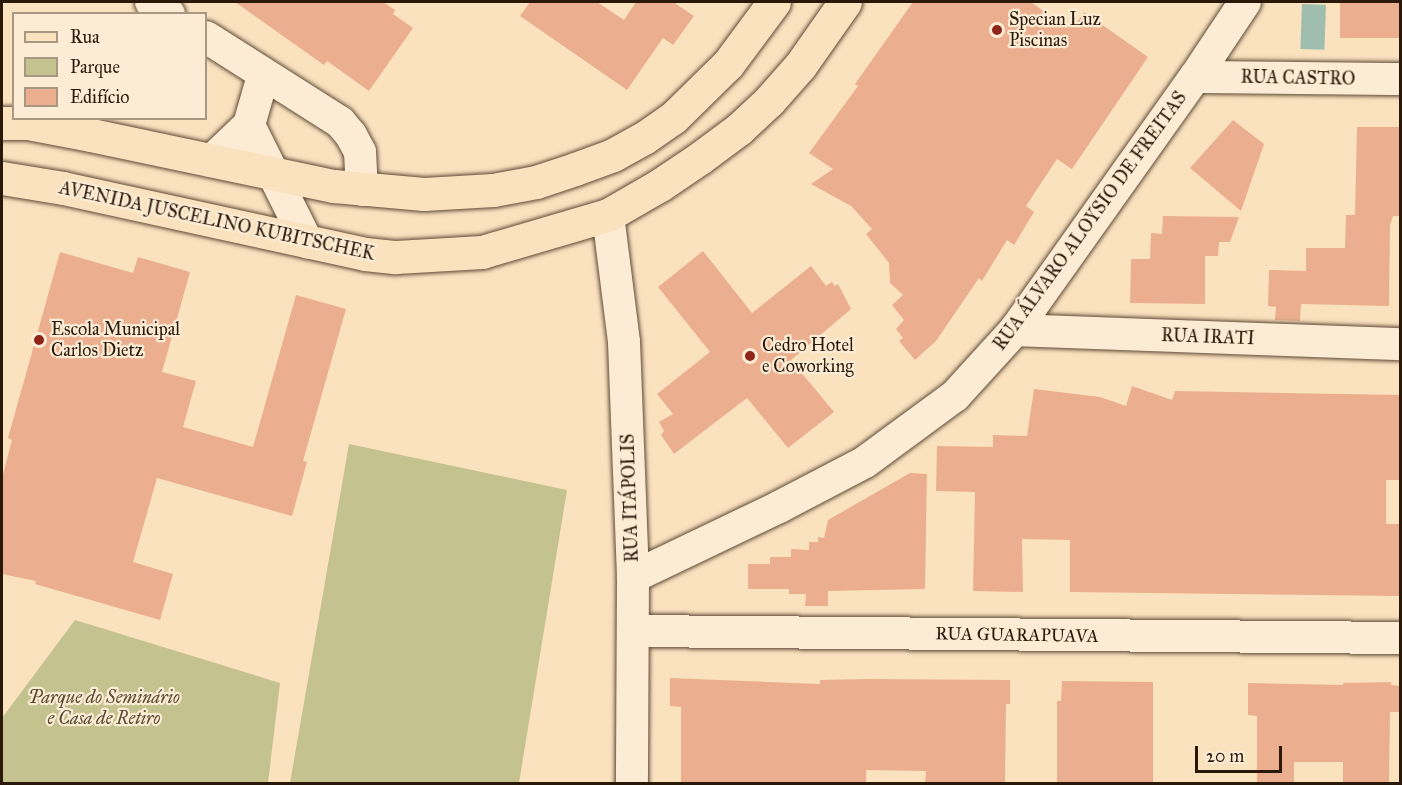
<!DOCTYPE html>
<html>
<head>
<meta charset="utf-8">
<style>
	body { margin:0 }
	#map { position:relative; width:1402px; height:785px; overflow:hidden; background:#fbe2bf; font-family:"IM FELL Great Primer",serif }
	div>[style] { position:absolute }
	[style*='--x'] { left:calc(var(--x)*1px); top:calc(var(--y)*1px); width:calc(var(--w)*1px); rotate:calc(var(--a)*1deg) }
	.green>* { inset:0; background:#c4c28e }
	.water>* { inset:0; background:#9fbeb0; transform-origin:0 0 }
	.building>* { inset:0; background:#ebaf8f; transform-origin:0 0 }
	.roads { filter:drop-shadow(0 0 2px #5e4a36) drop-shadow(0 0 2px #5e4a36) }
	.minor>* { height:32px; margin:-16px; padding:0 16px; transform-origin:16px; border-radius:16px; background:#fcecd5 }
	.primary>* { height:33px; margin:-16.5px; padding:0 16.5px; transform-origin:16.5px; border-radius:16.5px; background:#fbe2bf }
	.dots>* { width:16px; height:16px; translate:-50% -50%; box-sizing:border-box; border:3px solid #fcecd5; border-radius:50% }
	span { translate:-50% -50%; white-space:nowrap; text-align:center; line-height:1.15; -webkit-text-stroke:4.5px #fcecd5; paint-order:stroke }
	.poi-label { font-size:18px; color:#2a1809 }
	.left { translate:0 -50%; text-align:left }
	.street-label { font-size:18px; color:#2a1809 }
	.park-label { font-size:18px; color:#584b31; font-style:italic }
	.frame { position:absolute; inset:0; border:3px solid #2a1809; pointer-events:none }
	.legend { position:absolute; left:12px; top:12px; width:195px; height:108px; box-sizing:border-box; background:#fcecd5; border:2px solid #a89783; margin:0; padding:8px 10px; list-style:none; font-size:18px; color:#2a1809 }
	.legend li { display:flex; align-items:center; gap:12px; height:30px }
	.legend b { width:30px; border:2px solid #a89783 }
	.scale { position:absolute; left:1195px; top:746px; width:87px; height:27px; box-sizing:border-box; border:3px solid #2a1809; border-top:0; padding-left:8px; font-size:18px; line-height:21px; white-space:nowrap; color:#2a1809; -webkit-text-stroke:4px #fcecd5; paint-order:stroke }
</style>
</head>
<body>
<div id="map">
	<div class="green">
		<div style="clip-path:polygon(349px 444px,567px 490px,519px 783px,290px 783px)"></div>
		<div style="clip-path:polygon(75px 620px,280px 683px,268px 783px,2px 783px,2px 718px)"></div>
	</div>
	<div class="water">
		<div style="left:1302px;top:4px;width:24px;height:45px;rotate:2deg"></div>
	</div>
	<div class="building">
		<div style="clip-path:polygon(235px 2px,383px 2px,395px 10px,393px 14px,413px 28px,369px 91px,327px 61px,324px 65px)"></div>
		<div style="clip-path:polygon(530px 2px,597px 2px,624px 20px,636px 2px,673px 2px,694px 16px,673px 45px,663px 38px,627px 90px,520px 16px)"></div>
		<div style="clip-path:polygon(913px 2px,1031px 2px,1067px 28px,1071px 22px,1075px 25px,1084px 12px,1148px 57px,1072px 169px,1057px 159px,1026px 206px,1034px 212px,1014px 245px,1007px 240px,982px 281px,979px 278px,936px 341px,915px 360px,899px 341px,903px 338px,896px 329px,904px 320px,892px 305px,903px 295px,890px 283px,889px 263px,866px 234px,872px 229px,851px 206px,811px 184px,833px 169px,809px 153px,858px 86px,855px 84px)"></div>
		<div style="left:1340px;top:2px;width:61px;height:36px"></div>
		<div style="clip-path:polygon(1233px 120px,1264px 144px,1241px 211px,1190px 168px)"></div>
		<div style="clip-path:polygon(1357px 127px,1401px 127px,1401px 216px,1393px 216px,1390px 225px,1389px 306px,1301px 304px,1300px 321px,1275px 320px,1276px 307px,1268px 306px,1269px 270px,1306px 271px,1306px 248px,1345px 248px,1346px 215px,1355px 215px)"></div>
		<div style="clip-path:polygon(1163px 216px,1239px 217px,1230px 242px,1219px 242px,1218px 256px,1205px 256px,1205px 304px,1130px 303px,1131px 259px,1150px 259px,1151px 233px,1162px 234px)"></div>
		<div style="clip-path:polygon(703px 251px,752px 313px,811px 266px,826px 286px,832px 282px,835px 286px,838px 284px,851px 309px,791px 360px,834px 412px,788px 448px,747px 398px,674px 454px,661px 435px,664px 431px,659px 422px,673px 414px,657px 394px,710px 352px,658px 287px)"></div>
		<div style="clip-path:polygon(60px 252px,133px 273px,138px 257px,190px 272px,162px 372px,196px 381px,183px 427px,253px 447px,296px 295px,346px 309px,303px 461px,307px 462px,292px 516px,157px 478px,133px 562px,173px 574px,160px 620px,35px 584px,36px 581px,2px 574px,2px 478px,12px 440px,8px 438px)"></div>
		<div style="clip-path:polygon(1132px 386px,1172px 400px,1175px 391px,1401px 395px,1401px 480px,1386px 480px,1386px 524px,1401px 524px,1401px 596px,1070px 592px,1070px 540px,1022px 539px,1023px 592px,973px 591px,975px 492px,936px 491px,937px 446px,993px 447px,993px 435px,1027px 436px,1034px 389px,1100px 397px,1126px 406px)"></div>
		<div style="clip-path:polygon(910px 473px,927px 474px,925px 589px,828px 591px,828px 606px,805px 606px,806px 594px,789px 594px,789px 589px,748px 589px,748px 564px,770px 564px,770px 557px,791px 557px,791px 549px,809px 550px,809px 542px,818px 542px,818px 537px,824px 538px,828px 520px)"></div>
		<div style="clip-path:polygon(670px 678px,820px 684px,820px 680px,867px 679px,1010px 680px,1010px 704px,1006px 704px,1005px 783px,925px 783px,926px 771px,866px 770px,866px 783px,681px 783px,681px 707px,670px 706px)"></div>
		<div style="clip-path:polygon(1062px 681px,1153px 682px,1153px 783px,1057px 783px,1057px 701px,1061px 701px)"></div>
		<div style="clip-path:polygon(1391px 682px,1391px 685px,1401px 686px,1401px 712px,1390px 712px,1389px 783px,1343px 783px,1343px 762px,1294px 762px,1294px 783px,1257px 783px,1257px 716px,1248px 715px,1248px 683px,1343px 685px,1343px 683px)"></div>
	</div>
	<div class="roads">
		<div class="minor">
			<div style="--x:151;--y:2;--w:22;--a:34"></div>
			<div style="--x:206;--y:37;--w:159;--a:32.4"></div>
			<div style="--x:340;--y:122;--w:17;--a:50"></div>
			<div style="--x:351;--y:135;--w:19;--a:62"></div>
			<div style="--x:360;--y:152;--w:38;--a:87"></div>
			<div style="--x:1195;--y:77;--w:205;--a:0.6"></div>
			<div style="--x:249;--y:125;--w:131;--a:63.6"></div>
			<div style="--x:211;--y:161;--w:52;--a:-43.5"></div>
			<div style="--x:249;--y:125;--w:51;--a:-74.1"></div>
			<div style="--x:608;--y:215;--w:128;--a:82.8"></div>
			<div style="--x:624;--y:342;--w:235;--a:87.8"></div>
			<div style="--x:633;--y:577;--w:207;--a:90.3"></div>
			<div style="--x:1015;--y:330;--w:385;--a:2.1"></div>
			<div style="--x:633;--y:577;--w:162;--a:-25.6"></div>
			<div style="--x:779;--y:507;--w:97;--a:-27.6"></div>
			<div style="--x:865;--y:462;--w:112;--a:-36.3"></div>
			<div style="--x:955;--y:396;--w:89;--a:-47.7"></div>
			<div style="--x:1015;--y:330;--w:310;--a:-54.6"></div>
			<div style="--x:1195;--y:77;--w:90;--a:-56.3"></div>
			<div style="--x:633;--y:631;--w:767;--a:0.52"></div>
		</div>
		<div class="primary">
			<div style="--x:2;--y:123;--w:26;--a:0"></div>
			<div style="--x:28;--y:123;--w:64;--a:10.8"></div>
			<div style="--x:91;--y:135;--w:248;--a:11.9"></div>
			<div style="--x:334;--y:186;--w:90;--a:5.1"></div>
			<div style="--x:424;--y:194;--w:69;--a:-3.3"></div>
			<div style="--x:493;--y:190;--w:44;--a:-10.5"></div>
			<div style="--x:536;--y:182;--w:41;--a:-18.4"></div>
			<div style="--x:575;--y:169;--w:40;--a:-20.2"></div>
			<div style="--x:613;--y:155;--w:35;--a:-29"></div>
			<div style="--x:644;--y:138;--w:35;--a:-35"></div>
			<div style="--x:673;--y:118;--w:77;--a:-44.5"></div>
			<div style="--x:728;--y:64;--w:77;--a:-53.4"></div>
			<div style="--x:2;--y:178;--w:62;--a:9.3"></div>
			<div style="--x:63;--y:188;--w:309;--a:12.3"></div>
			<div style="--x:365;--y:254;--w:31;--a:6"></div>
			<div style="--x:396;--y:257;--w:86;--a:-3.3"></div>
			<div style="--x:482;--y:252;--w:131;--a:-16.4"></div>
			<div style="--x:608;--y:215;--w:60;--a:-30"></div>
			<div style="--x:660;--y:185;--w:48;--a:-34"></div>
			<div style="--x:700;--y:158;--w:49;--a:-36.6"></div>
			<div style="--x:739;--y:129;--w:41;--a:-43"></div>
			<div style="--x:769;--y:101;--w:47;--a:-48.5"></div>
			<div style="--x:800;--y:66;--w:78;--a:-54.9"></div>
		</div>
	</div>
	<div class="dots">
		<div style="left:997px;top:30px;background:#8f2418"></div>
		<div style="left:39px;top:340px;background:#8f2418"></div>
		<div style="left:750px;top:356px;background:#8f2418"></div>
	</div>
	<div class="poi-label">
		<span class="left" style="left:1009px;top:30px">Specian Luz<br>Piscinas</span>
		<span class="left" style="left:51px;top:340px">Escola Municipal<br>Carlos Dietz</span>
		<span class="left" style="left:762px;top:356px">Cedro Hotel<br>e Coworking</span>
	</div>
	<div class="street-label">
		<span style="left:1298px;top:78px;rotate:1deg">RUA CASTRO</span>
		<span style="left:217px;top:221px;rotate:12deg">AVENIDA JUSCELINO KUBITSCHEK</span>
		<span style="left:1090px;top:221px;rotate:-54deg">RUA ÁLVARO ALOYSIO DE FREITAS</span>
		<span style="left:1208px;top:337px;rotate:2deg">RUA IRATI</span>
		<span style="left:630px;top:498px;rotate:-92deg">RUA ITÁPOLIS</span>
		<span style="left:1017px;top:635px;rotate:1deg">RUA GUARAPUAVA</span>
	</div>
	<div class="park-label">
		<span style="left:104px;top:708px">Parque do Seminário<br>e Casa de Retiro</span>
	</div>
	<div class="frame"></div>
	<ul class="legend">
	<li><b style="height:8px;background:#fbe2bf"></b>Rua</li>
	<li><b style="height:16px;background:#c4c28e"></b>Parque</li>
	<li><b style="height:16px;background:#ebaf8f"></b>Edifício</li>
	</ul>
	<div class="scale">20 m</div>
</div>
</body>
</html>
